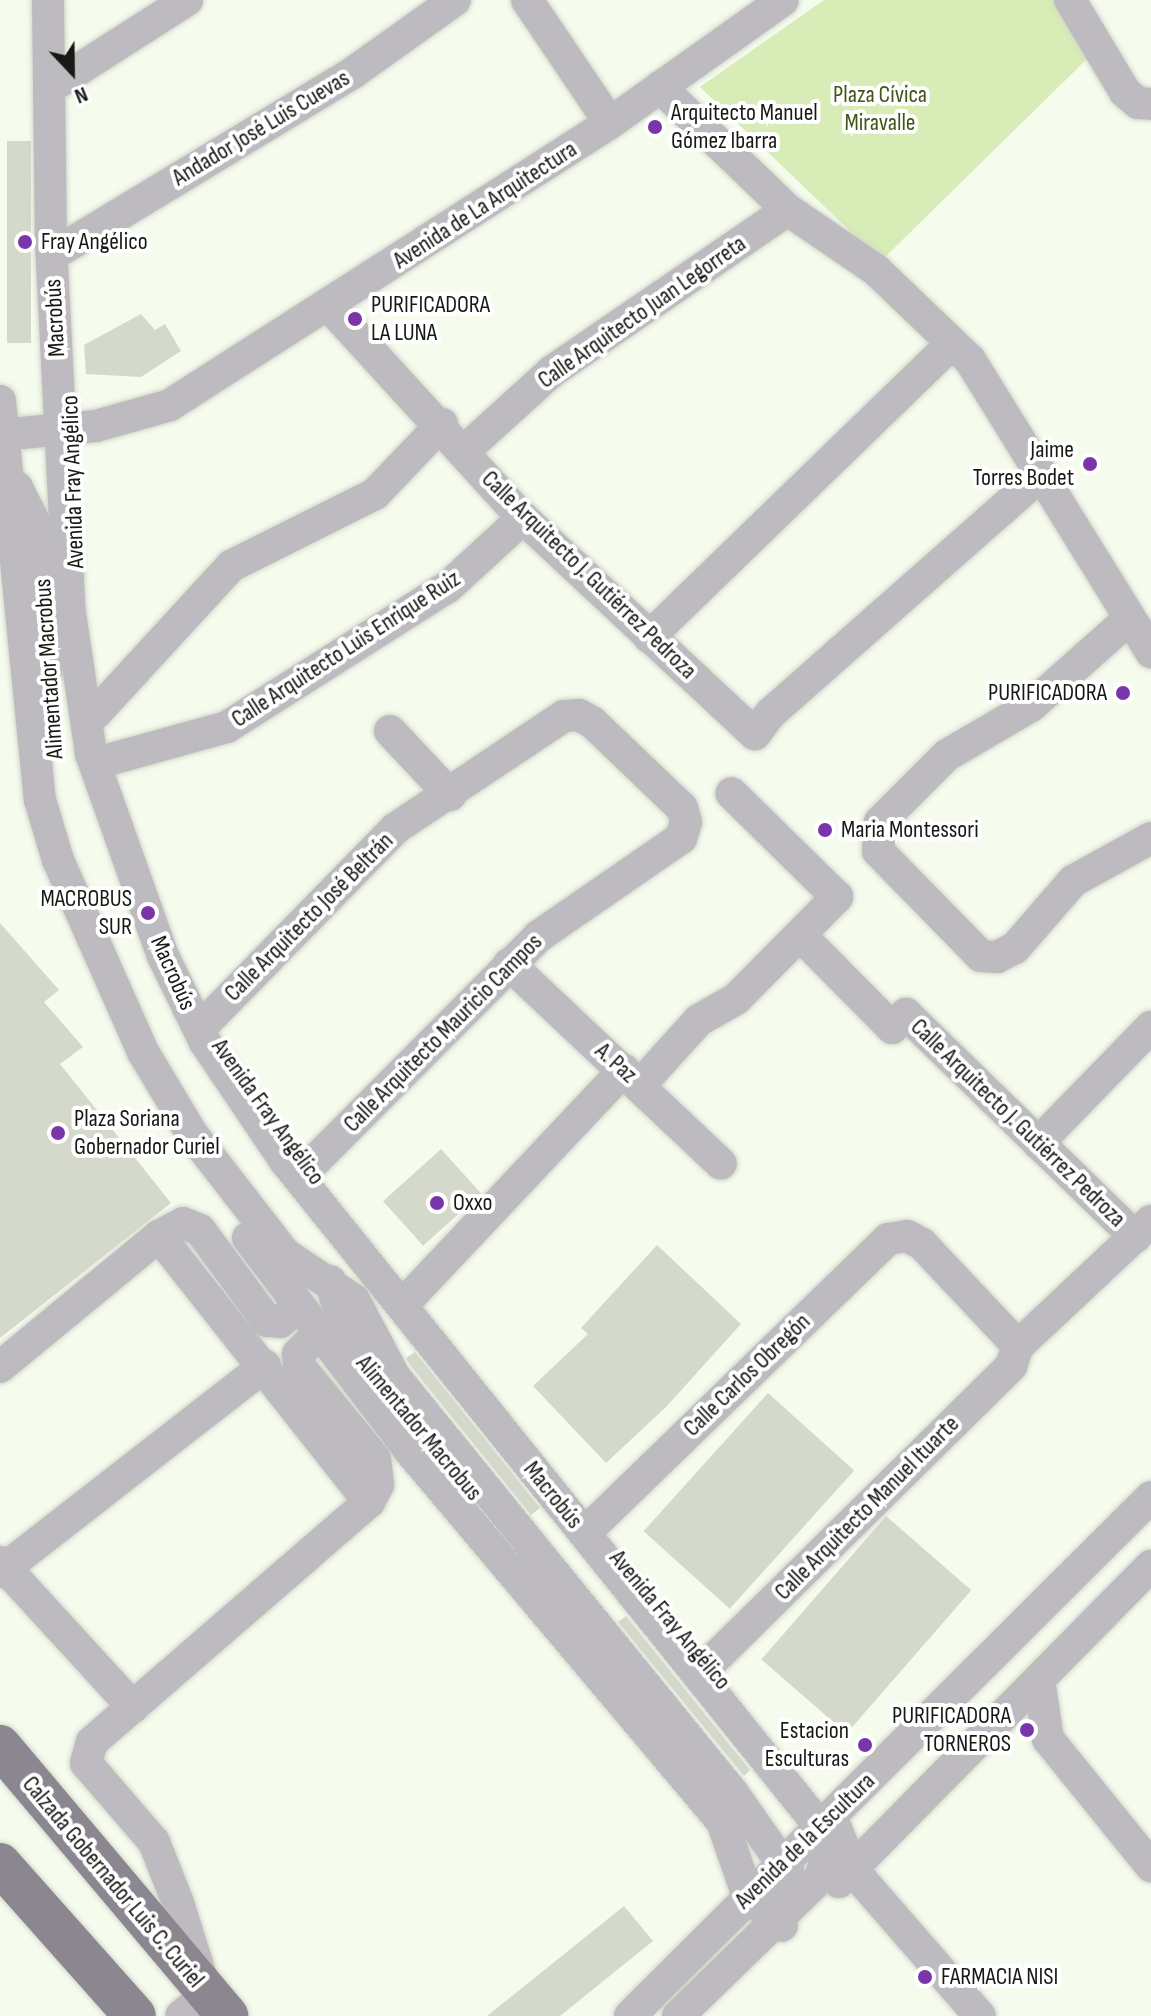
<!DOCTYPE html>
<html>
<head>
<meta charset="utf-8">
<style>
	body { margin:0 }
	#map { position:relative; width:1151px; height:2016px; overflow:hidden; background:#f5fbed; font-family:"Sofia Sans Condensed",sans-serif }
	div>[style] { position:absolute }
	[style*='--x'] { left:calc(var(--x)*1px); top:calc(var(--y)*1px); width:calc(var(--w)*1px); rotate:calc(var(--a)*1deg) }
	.green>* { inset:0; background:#d7ecb6 }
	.building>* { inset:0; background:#d4d9cc; transform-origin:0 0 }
	.roads { filter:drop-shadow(0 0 2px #d1d7ca) drop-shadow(0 0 2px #d1d7ca) }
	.minor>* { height:32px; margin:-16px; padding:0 16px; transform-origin:16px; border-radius:16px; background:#bdbac0 }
	.major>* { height:42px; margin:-21px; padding:0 21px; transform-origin:21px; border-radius:21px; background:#8b8690 }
	.dots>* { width:22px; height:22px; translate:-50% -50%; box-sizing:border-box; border:4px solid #fff; border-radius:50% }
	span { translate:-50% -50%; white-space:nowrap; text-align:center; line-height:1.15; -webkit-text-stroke:8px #fff; paint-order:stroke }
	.park-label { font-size:24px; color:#425519 }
	.poi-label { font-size:24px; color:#171914 }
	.left { translate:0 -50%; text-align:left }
	.right { translate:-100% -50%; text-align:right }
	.street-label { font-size:24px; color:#171914 }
	.north { position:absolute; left:32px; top:32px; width:80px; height:80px; -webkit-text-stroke:6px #fff; paint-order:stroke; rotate:158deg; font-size:22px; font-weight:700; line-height:32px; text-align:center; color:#171914 }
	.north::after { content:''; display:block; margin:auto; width:28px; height:36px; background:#171914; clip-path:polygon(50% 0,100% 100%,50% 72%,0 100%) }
</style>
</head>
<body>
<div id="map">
	<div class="green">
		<div style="clip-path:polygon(824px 0,1058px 0,1090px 56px,881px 261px,700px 87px)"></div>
	</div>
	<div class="building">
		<div style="left:7px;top:141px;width:24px;height:202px"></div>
		<div style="clip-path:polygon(141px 314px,155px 330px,165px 324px,181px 351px,141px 377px,86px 374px,84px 345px)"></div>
		<div style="clip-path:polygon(0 923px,59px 990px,44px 1002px,83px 1047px,60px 1064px,171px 1203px,0 1338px)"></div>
		<div style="left:441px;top:1149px;width:60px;height:78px;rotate:48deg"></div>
		<div style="clip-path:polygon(657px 1245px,741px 1324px,666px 1407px,606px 1463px,533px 1386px,588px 1334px,581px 1328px)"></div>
		<div style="clip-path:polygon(415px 1352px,540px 1508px,531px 1515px,410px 1365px,406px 1358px)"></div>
		<div style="left:768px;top:1393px;width:116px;height:186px;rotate:42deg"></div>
		<div style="left:886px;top:1516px;width:113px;height:190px;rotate:41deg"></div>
		<div style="clip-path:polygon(626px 1616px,750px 1770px,744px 1776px,618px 1622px)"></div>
		<div style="clip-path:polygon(624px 1906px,653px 1941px,560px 2016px,487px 2016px)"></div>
	</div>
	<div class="roads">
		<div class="minor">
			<div style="--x:48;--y:0;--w:244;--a:89.3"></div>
			<div style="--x:51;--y:244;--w:369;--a:87.1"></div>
			<div style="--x:70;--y:613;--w:143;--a:81.5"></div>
			<div style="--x:91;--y:754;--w:214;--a:70.4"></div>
			<div style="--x:163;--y:956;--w:96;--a:64"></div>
			<div style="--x:205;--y:1042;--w:145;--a:56"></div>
			<div style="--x:286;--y:1162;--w:854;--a:51.22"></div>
			<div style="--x:821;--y:1828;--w:25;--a:74"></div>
			<div style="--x:828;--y:1852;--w:27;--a:107"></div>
			<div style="--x:820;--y:1878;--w:198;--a:135.8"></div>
			<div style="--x:527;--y:0;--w:148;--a:56"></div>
			<div style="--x:1070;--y:0;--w:107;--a:59.1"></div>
			<div style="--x:1125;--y:92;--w:17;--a:40"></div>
			<div style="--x:1138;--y:103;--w:13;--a:4"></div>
			<div style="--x:59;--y:82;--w:152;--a:-32.6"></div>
			<div style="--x:660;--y:87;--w:178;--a:43.9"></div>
			<div style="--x:788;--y:210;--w:107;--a:34.3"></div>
			<div style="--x:876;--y:270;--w:130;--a:43.8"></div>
			<div style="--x:970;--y:360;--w:344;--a:58.2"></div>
			<div style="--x:62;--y:249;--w:341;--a:-31.2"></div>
			<div style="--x:354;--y:72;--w:124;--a:-35.5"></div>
			<div style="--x:330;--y:307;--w:286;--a:47.6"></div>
			<div style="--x:523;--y:518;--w:317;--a:43"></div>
			<div style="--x:755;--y:734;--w:26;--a:-53"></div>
			<div style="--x:771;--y:713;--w:361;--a:-41.4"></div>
			<div style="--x:0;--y:401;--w:401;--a:84.3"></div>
			<div style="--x:40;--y:800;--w:63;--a:73.3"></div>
			<div style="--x:58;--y:860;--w:210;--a:66.1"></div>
			<div style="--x:143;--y:1052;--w:96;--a:59.1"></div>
			<div style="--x:192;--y:1134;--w:152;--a:52.2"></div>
			<div style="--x:285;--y:1254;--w:83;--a:33.7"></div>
			<div style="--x:354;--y:1300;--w:86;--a:62.2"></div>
			<div style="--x:394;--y:1376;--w:536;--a:50.91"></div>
			<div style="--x:732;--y:1792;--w:98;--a:55"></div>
			<div style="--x:788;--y:1872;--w:19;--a:93"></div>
			<div style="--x:787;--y:1891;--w:28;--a:136"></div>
			<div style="--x:0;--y:435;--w:96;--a:-5.4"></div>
			<div style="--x:96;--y:426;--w:77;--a:-15.8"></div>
			<div style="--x:170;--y:405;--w:523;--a:-32.66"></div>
			<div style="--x:610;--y:123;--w:212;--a:-35.4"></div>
			<div style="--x:464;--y:451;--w:118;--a:-42.2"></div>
			<div style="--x:551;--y:372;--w:287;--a:-34.4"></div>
			<div style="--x:0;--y:483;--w:18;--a:16"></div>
			<div style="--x:17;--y:488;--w:44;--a:62.9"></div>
			<div style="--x:37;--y:527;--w:63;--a:82.6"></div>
			<div style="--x:45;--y:589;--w:83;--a:89.3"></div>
			<div style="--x:1129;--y:619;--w:131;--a:138.4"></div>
			<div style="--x:1031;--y:706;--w:97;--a:149.7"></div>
			<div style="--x:947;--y:755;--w:95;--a:135"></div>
			<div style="--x:880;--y:822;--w:29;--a:94"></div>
			<div style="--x:878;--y:851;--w:147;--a:45.6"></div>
			<div style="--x:981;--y:956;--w:16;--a:4"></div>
			<div style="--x:997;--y:957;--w:20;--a:-27"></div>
			<div style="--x:1015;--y:948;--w:89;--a:-49.1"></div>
			<div style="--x:1073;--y:881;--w:89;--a:-28.9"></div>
			<div style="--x:649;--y:637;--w:422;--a:-44.1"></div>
			<div style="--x:96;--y:713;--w:200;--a:-47.4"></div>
			<div style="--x:231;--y:566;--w:161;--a:-26.6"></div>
			<div style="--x:375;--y:494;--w:97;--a:-46.3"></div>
			<div style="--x:390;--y:731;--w:88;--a:46.8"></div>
			<div style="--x:104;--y:761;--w:128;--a:-15.5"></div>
			<div style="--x:227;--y:727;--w:262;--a:-32.4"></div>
			<div style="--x:448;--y:587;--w:102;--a:-42.6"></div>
			<div style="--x:800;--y:935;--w:131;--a:45.3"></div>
			<div style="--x:892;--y:1028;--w:20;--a:-45"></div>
			<div style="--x:906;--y:1014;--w:320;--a:44.2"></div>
			<div style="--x:509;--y:964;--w:291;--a:43.3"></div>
			<div style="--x:204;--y:1024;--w:274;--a:-45.6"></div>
			<div style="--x:396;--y:828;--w:202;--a:-33.7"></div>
			<div style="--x:564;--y:716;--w:15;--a:-4"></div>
			<div style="--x:579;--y:715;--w:15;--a:28"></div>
			<div style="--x:592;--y:722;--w:124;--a:43.7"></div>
			<div style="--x:682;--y:808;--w:15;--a:74"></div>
			<div style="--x:686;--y:822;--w:17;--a:107"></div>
			<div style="--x:681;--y:838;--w:173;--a:145.4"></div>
			<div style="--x:539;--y:936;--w:329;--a:134.9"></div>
			<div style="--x:641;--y:1084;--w:86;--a:-47.8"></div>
			<div style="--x:699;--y:1020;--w:43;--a:-29.6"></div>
			<div style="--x:736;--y:999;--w:144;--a:-45.3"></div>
			<div style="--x:837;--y:897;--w:148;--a:-135.5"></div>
			<div style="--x:1038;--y:1143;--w:162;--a:-45.8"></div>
			<div style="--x:159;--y:1236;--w:339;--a:51.7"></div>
			<div style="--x:369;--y:1502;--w:367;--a:139.1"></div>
			<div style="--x:92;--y:1742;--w:22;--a:106"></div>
			<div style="--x:86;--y:1763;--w:104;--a:49.3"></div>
			<div style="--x:154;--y:1842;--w:66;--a:68.5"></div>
			<div style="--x:178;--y:1903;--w:96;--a:72.5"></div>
			<div style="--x:207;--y:1995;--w:33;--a:141"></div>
			<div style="--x:248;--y:1238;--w:268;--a:52.7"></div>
			<div style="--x:410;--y:1451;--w:484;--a:49.9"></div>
			<div style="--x:722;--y:1821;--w:79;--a:70.9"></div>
			<div style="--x:748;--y:1896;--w:45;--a:41.4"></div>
			<div style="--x:330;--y:1281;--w:67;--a:71.8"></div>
			<div style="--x:351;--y:1345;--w:66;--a:53"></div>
			<div style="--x:410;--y:1297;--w:312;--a:-46.7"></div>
			<div style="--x:318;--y:1334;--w:28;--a:135"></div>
			<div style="--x:298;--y:1354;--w:12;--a:85"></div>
			<div style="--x:299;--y:1366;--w:120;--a:50.7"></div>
			<div style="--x:375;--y:1459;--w:26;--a:83"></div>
			<div style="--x:378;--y:1485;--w:19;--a:118"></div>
			<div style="--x:0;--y:1367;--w:206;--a:-39.5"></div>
			<div style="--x:159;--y:1236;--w:27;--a:-28"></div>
			<div style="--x:183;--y:1223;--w:18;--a:22"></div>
			<div style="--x:200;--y:1230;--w:113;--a:53.6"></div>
			<div style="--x:267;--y:1321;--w:13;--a:4"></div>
			<div style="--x:280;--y:1322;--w:23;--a:-40"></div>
			<div style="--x:592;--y:1526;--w:412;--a:-44.1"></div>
			<div style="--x:888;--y:1239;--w:19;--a:-9"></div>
			<div style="--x:907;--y:1236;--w:17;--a:28"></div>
			<div style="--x:922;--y:1244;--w:140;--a:46.7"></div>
			<div style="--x:0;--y:1562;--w:197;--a:47.5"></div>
			<div style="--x:0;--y:1572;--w:336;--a:-37.9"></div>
			<div style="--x:708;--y:1665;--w:426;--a:-44.6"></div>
			<div style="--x:1011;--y:1366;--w:21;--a:-71"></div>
			<div style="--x:1018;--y:1346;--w:183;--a:-43.2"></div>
			<div style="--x:1039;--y:1680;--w:60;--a:81.3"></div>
			<div style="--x:1048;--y:1739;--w:164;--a:51"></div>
			<div style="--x:834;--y:1823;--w:49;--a:68.6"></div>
			<div style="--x:852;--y:1869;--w:195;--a:49"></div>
			<div style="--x:839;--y:1882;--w:444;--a:-45.4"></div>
			<div style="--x:630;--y:2016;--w:735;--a:-44.89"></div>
		</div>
		<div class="major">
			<div style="--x:0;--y:1746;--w:353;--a:49.9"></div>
			<div style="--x:0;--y:1864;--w:203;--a:48.4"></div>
		</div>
	</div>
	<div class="dots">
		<div style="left:655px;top:127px;background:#7a35a9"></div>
		<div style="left:25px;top:242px;background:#7a35a9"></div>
		<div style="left:355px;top:319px;background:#7a35a9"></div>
		<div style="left:1090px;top:464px;background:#7a35a9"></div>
		<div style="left:1123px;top:693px;background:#7a35a9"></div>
		<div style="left:825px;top:830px;background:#7a35a9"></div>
		<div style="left:148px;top:913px;background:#7a35a9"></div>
		<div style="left:58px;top:1133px;background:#7a35a9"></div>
		<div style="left:437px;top:1203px;background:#7a35a9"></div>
		<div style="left:1027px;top:1730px;background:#7a35a9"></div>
		<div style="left:865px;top:1745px;background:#7a35a9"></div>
		<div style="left:925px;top:1977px;background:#7a35a9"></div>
	</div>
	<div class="park-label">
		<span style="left:880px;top:109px">Plaza Cívica<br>Miravalle</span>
	</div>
	<div class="poi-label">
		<span class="left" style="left:671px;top:127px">Arquitecto Manuel<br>Gómez Ibarra</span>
		<span class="left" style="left:41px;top:242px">Fray Angélico</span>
		<span class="left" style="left:371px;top:319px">PURIFICADORA<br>LA LUNA</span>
		<span class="right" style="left:1074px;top:464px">Jaime<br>Torres Bodet</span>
		<span class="right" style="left:1107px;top:693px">PURIFICADORA</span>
		<span class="left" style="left:841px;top:830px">Maria Montessori</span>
		<span class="right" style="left:132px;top:913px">MACROBUS<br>SUR</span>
		<span class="left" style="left:74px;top:1133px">Plaza Soriana<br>Gobernador Curiel</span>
		<span class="left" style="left:453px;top:1203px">Oxxo</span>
		<span class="right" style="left:1011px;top:1730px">PURIFICADORA<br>TORNEROS</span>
		<span class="right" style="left:849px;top:1745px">Estacion<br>Esculturas</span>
		<span class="left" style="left:941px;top:1977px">FARMACIA NISI</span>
	</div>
	<div class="street-label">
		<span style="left:261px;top:128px;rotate:-31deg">Andador José Luis Cuevas</span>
		<span style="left:485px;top:205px;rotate:-33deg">Avenida de La Arquitectura</span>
		<span style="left:642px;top:312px;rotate:-35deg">Calle Arquitecto Juan Legorreta</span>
		<span style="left:55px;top:318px;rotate:-93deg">Macrobús</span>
		<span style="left:73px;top:482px;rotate:-92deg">Avenida Fray Angélico</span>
		<span style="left:589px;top:575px;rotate:44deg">Calle Arquitecto J. Gutiérrez Pedroza</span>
		<span style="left:346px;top:649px;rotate:-33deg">Calle Arquitecto Luis Enrique Ruiz</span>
		<span style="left:49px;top:669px;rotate:-94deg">Alimentador Macrobus</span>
		<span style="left:309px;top:917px;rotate:-45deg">Calle Arquitecto José Beltrán</span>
		<span style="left:173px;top:973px;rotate:66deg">Macrobús</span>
		<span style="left:443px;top:1033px;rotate:-45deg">Calle Arquitecto Mauricio Campos</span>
		<span style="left:616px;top:1063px;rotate:42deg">A. Paz</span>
		<span style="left:268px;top:1112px;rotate:54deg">Avenida Fray Angélico</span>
		<span style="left:1018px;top:1123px;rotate:44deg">Calle Arquitecto J. Gutiérrez Pedroza</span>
		<span style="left:747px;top:1375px;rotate:-44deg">Calle Carlos Obregón</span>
		<span style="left:419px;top:1428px;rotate:50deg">Alimentador Macrobus</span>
		<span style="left:553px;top:1495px;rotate:51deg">Macrobús</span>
		<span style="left:867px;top:1508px;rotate:-45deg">Calle Arquitecto Manuel Ituarte</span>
		<span style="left:670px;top:1620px;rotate:50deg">Avenida Fray Angélico</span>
		<span style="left:805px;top:1841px;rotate:-44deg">Avenida de la Escultura</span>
		<span style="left:113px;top:1882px;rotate:50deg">Calzada Gobernador Luis C. Curiel</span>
	</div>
	<div class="north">N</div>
</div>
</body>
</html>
